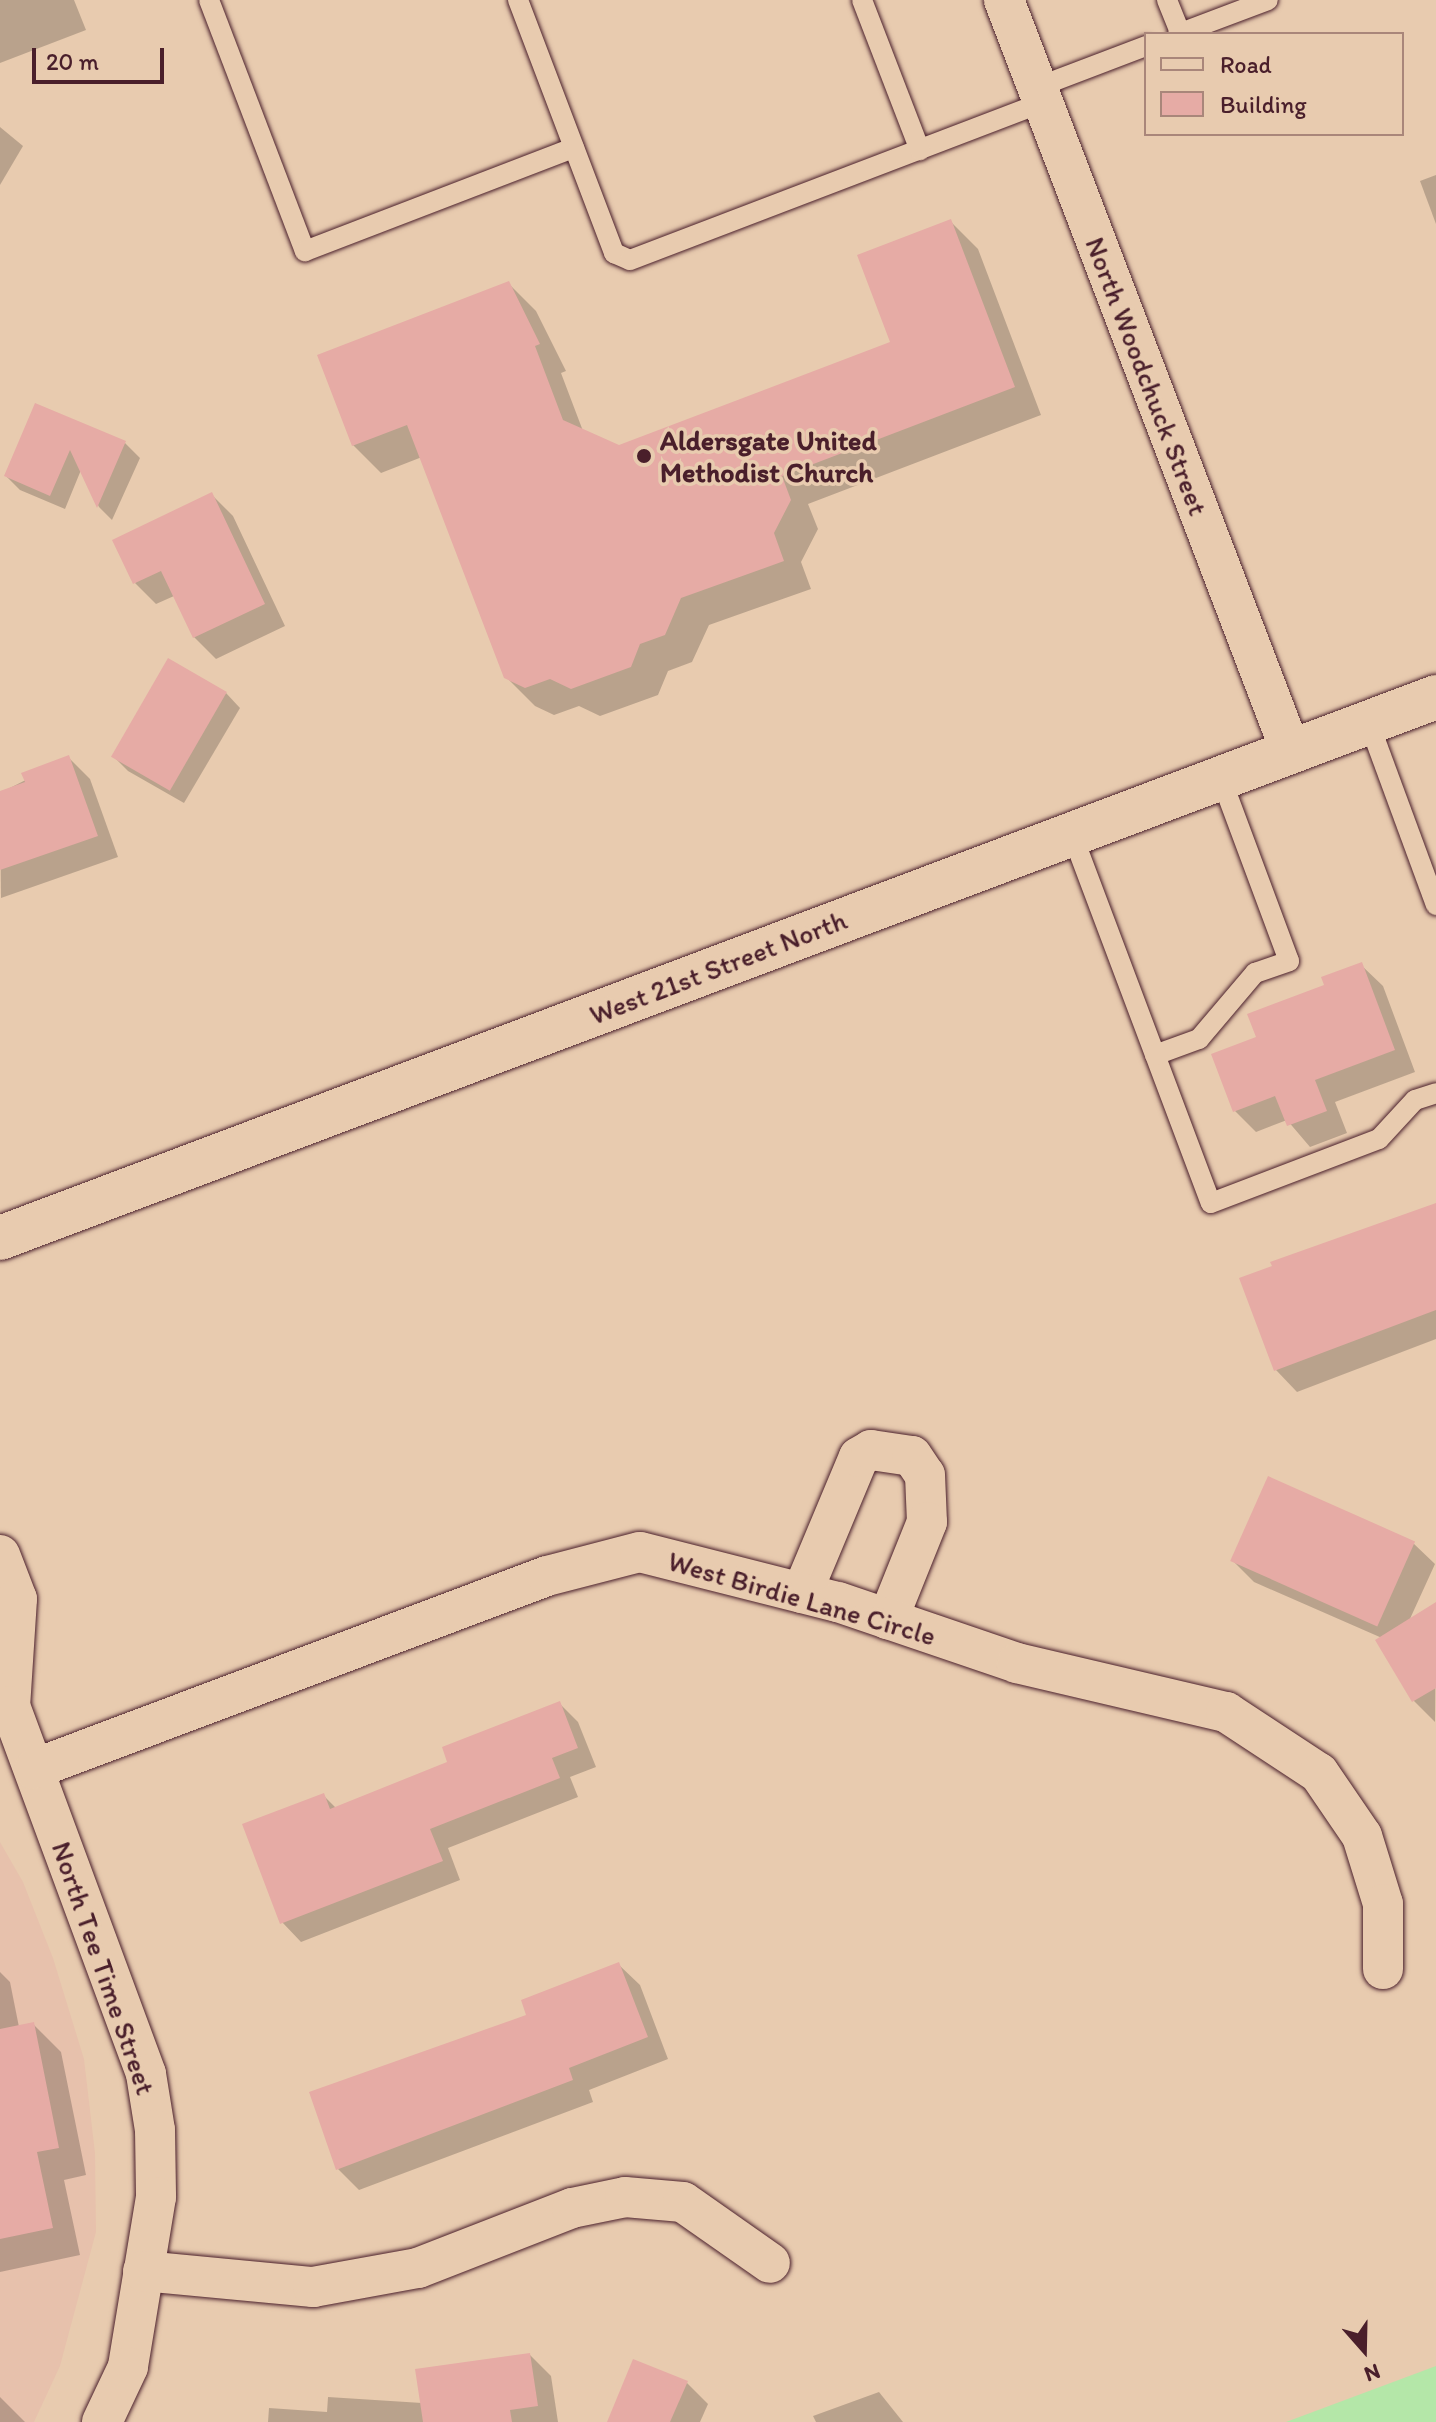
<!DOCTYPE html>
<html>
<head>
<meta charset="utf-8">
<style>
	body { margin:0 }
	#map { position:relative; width:1436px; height:2422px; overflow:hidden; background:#e8cbaf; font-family:Itim,sans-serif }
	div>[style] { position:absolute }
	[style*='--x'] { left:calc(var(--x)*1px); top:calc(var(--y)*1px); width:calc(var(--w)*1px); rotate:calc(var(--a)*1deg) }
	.built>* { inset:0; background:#e7c1ac }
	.green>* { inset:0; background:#b4e7a8 }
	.shadow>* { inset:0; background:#0003 }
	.building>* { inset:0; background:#e6aba5; transform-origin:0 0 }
	.roads { filter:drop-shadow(0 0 2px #4a1f2b) drop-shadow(0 0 2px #4a1f2b) }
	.lane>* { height:20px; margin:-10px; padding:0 10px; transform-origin:10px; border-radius:10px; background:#e8cbaf }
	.street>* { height:40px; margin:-20px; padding:0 20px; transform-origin:20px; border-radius:20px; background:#e8cbaf }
	.secondary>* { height:44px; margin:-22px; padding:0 22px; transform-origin:22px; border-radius:22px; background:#e8cbaf }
	.dots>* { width:22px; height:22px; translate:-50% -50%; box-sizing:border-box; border:4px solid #e8cbaf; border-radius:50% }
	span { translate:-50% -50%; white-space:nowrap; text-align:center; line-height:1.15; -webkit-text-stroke:7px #e8cbaf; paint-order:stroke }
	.street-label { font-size:28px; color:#4a1f2b }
	.poi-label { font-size:28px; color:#4a1f2b; font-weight:700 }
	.left { translate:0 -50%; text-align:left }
	.legend { position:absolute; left:1144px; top:32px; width:260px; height:104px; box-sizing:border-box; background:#e8cbaf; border:2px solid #a9867a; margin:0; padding:10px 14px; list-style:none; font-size:24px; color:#4a1f2b }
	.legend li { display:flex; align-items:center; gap:16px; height:40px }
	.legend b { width:40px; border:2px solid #a9867a }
	.north { position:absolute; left:1324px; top:2310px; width:80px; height:80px; -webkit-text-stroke:6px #e8cbaf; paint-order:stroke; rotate:160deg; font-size:22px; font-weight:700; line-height:32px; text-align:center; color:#4a1f2b }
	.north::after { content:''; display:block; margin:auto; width:28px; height:36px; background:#4a1f2b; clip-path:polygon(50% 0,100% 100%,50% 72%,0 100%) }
	.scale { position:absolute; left:32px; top:48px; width:132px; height:36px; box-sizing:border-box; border:4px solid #4a1f2b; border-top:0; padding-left:10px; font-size:24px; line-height:28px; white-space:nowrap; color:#4a1f2b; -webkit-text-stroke:6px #e8cbaf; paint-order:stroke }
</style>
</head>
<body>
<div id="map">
	<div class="built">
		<div style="clip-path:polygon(0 1842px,23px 1882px,53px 1958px,84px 2059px,95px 2153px,96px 2232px,60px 2366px,34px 2422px,0 2422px)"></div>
	</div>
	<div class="green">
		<div style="clip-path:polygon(1436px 2366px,1436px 2422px,1286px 2422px)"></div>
	</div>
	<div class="shadow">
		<div style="clip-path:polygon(0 0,74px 0,86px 30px,0 63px)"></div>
		<div style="clip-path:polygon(0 127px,23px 146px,0 185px)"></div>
		<div style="clip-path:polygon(1436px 175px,1436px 224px,1420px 181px)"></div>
		<div style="clip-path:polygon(950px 221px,978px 249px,1041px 415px,808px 504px,818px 529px,801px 562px,811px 589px,709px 625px,692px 662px,668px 671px,658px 695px,600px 716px,579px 706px,554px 715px,535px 706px,506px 677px,422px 457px,381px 473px,353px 445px,509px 284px,536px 311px,566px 371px,561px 373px,583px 431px,619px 447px,892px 343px)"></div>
		<div style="clip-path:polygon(36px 405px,125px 443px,140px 458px,112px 520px,99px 507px,81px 470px,65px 509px,20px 490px,6px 476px)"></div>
		<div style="clip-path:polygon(212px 495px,233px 516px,285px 626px,216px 659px,194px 637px,174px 596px,156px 604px,135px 583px)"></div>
		<div style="clip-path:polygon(226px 693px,240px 708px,184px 803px,128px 771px,114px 757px)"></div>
		<div style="clip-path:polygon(69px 758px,90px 779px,118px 857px,1px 898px,0 793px)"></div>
		<div style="clip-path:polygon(1361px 965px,1383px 986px,1415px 1072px,1335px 1102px,1347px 1133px,1310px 1147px,1287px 1120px,1256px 1132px,1235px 1111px,1258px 1038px)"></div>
		<div style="clip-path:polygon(1436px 1206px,1436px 1339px,1297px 1392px,1276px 1370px)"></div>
		<div style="clip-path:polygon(1413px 1543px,1435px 1564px,1409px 1621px,1436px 1605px,1435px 1722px,1414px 1701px,1378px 1641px,1382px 1638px,1254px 1582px,1233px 1561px)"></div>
		<div style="clip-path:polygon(559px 1703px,578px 1722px,596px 1767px,570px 1777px,578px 1797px,448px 1848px,460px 1880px,301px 1942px,282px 1922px,323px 1795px,336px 1808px,450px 1764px)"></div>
		<div style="clip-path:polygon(618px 1964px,640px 1985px,668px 2059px,589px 2090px,593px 2102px,359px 2190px,338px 2169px)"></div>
		<div style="clip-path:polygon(0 1972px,10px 1982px,19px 2027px,33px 2024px,61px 2052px,86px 2175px,64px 2180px,80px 2255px,0 2272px)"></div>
		<div style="clip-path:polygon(530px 2355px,551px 2376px,558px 2422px,268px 2422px,269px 2408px,327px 2412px,328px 2397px,422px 2403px)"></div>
		<div style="clip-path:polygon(686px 2382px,708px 2404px,700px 2422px,609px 2422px)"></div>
		<div style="clip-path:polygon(879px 2392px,903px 2422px,816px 2422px,813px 2416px)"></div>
		<div style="clip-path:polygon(0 2397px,25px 2422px,0 2422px)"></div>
	</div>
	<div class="building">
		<div style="clip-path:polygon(951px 219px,1015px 387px,782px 476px,791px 500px,774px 533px,784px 561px,681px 598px,665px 635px,640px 644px,631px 667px,571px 689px,550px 679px,525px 688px,504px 678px,407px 425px,352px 446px,317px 355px,509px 281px,540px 344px,535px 346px,563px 420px,619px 445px,890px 342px,857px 255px)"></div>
		<div style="clip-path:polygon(35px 403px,126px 441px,97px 508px,70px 450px,50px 496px,4px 476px)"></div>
		<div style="clip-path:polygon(212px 492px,265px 604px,193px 638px,161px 571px,133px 584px,112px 540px)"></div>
		<div style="left:168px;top:658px;width:68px;height:114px;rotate:30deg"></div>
		<div style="clip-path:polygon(69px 755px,98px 836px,0 870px,0 791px,25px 782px,21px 773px)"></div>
		<div style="clip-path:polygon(1362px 962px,1395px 1050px,1315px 1080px,1327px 1111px,1287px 1126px,1275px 1096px,1233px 1112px,1211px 1054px,1256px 1037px,1247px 1014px,1324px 985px,1321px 977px)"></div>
		<div style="clip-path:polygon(1436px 1203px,1436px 1310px,1274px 1371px,1239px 1278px,1272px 1266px,1270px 1262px)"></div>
		<div style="left:1268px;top:1476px;width:161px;height:93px;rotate:24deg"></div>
		<div style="clip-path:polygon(1436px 1602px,1436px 1688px,1412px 1702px,1375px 1640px)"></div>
		<div style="clip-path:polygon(560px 1701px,578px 1748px,552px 1758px,560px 1778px,430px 1829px,443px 1861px,280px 1924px,242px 1824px,324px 1793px,330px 1809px,447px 1762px,442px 1747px)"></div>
		<div style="clip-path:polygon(619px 1962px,648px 2037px,569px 2068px,573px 2080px,336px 2170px,309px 2092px,526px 2015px,521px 2000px)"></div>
		<div style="clip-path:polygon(34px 2022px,59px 2148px,37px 2152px,53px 2228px,0 2239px,0 2029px)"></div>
		<div style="clip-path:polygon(530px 2353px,538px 2406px,510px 2410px,512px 2422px,423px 2422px,415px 2369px)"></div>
		<div style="clip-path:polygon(633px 2359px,688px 2381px,670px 2422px,607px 2422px)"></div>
	</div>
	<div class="roads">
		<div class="lane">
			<div style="--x:209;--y:0;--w:269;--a:69.1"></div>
			<div style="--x:305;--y:251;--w:288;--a:-21"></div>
			<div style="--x:518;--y:0;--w:271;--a:69.2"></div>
			<div style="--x:614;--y:253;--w:17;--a:24"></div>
			<div style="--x:630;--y:260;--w:442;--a:-20.9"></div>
			<div style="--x:862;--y:0;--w:161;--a:68.9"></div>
			<div style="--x:1167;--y:0;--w:35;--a:68"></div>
			<div style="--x:1178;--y:34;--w:96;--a:-20.7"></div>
			<div style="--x:1038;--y:87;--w:116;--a:-20.8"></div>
			<div style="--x:1369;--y:723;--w:194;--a:69.8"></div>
			<div style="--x:1072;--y:834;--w:394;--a:69.4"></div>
			<div style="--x:1211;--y:1203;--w:180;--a:-20.9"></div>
			<div style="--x:1379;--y:1139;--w:53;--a:-47.3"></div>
			<div style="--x:1415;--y:1100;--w:22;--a:-18"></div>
			<div style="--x:1155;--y:1055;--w:47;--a:-20"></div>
			<div style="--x:1199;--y:1039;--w:87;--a:-49.7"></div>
			<div style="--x:1255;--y:973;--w:36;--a:-19"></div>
			<div style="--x:1289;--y:961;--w:195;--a:-110.4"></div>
		</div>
		<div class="street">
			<div style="--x:1004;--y:0;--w:805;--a:69.11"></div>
			<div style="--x:0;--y:1555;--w:47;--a:68.9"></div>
			<div style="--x:17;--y:1599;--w:107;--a:93.7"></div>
			<div style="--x:10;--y:1706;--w:16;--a:-128"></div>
			<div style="--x:802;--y:1593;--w:147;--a:-67.3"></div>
			<div style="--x:859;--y:1457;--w:14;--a:-30"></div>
			<div style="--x:871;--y:1450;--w:41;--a:8.3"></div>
			<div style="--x:912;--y:1456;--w:23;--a:56"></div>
			<div style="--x:925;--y:1475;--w:47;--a:87.6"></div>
			<div style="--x:927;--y:1522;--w:105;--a:111.9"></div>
			<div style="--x:10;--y:1706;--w:392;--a:69.7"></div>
			<div style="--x:146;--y:2074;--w:57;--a:80.9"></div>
			<div style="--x:155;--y:2130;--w:67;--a:89.1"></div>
			<div style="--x:156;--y:2197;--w:172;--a:99.4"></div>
			<div style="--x:128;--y:2367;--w:61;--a:115.3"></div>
			<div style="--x:34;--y:1769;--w:548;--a:-20.62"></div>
			<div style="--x:547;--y:1576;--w:96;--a:-14.5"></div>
			<div style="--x:640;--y:1552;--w:204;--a:14.2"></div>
			<div style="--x:838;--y:1602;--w:189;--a:18.8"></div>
			<div style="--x:1017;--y:1663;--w:215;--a:13.2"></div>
			<div style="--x:1226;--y:1712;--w:111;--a:33.3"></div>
			<div style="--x:1319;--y:1773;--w:76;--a:55.7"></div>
			<div style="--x:1362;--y:1836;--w:71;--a:72.8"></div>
			<div style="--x:1383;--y:1904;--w:65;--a:90"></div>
			<div style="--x:143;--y:2271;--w:171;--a:5.4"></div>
			<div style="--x:313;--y:2287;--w:107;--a:-10.3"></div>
			<div style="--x:418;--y:2268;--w:165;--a:-21.3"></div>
			<div style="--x:572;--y:2208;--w:54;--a:-11.7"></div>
			<div style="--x:625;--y:2197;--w:58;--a:4.9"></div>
			<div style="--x:683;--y:2202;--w:106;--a:35"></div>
		</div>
		<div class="secondary">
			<div style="--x:0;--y:1238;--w:1535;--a:-20.64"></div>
		</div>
	</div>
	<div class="dots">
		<div style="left:644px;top:456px;background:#4a1f2b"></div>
	</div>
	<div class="street-label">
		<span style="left:1147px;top:376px;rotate:69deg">North Woodchuck Street</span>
		<span style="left:718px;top:967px;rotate:-21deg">West 21st Street North</span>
		<span style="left:802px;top:1598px;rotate:16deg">West Birdie Lane Circle</span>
		<span style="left:104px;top:1968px;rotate:71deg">North Tee Time Street</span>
	</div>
	<div class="poi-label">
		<span class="left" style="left:660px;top:456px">Aldersgate United<br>Methodist Church</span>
	</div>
	<ul class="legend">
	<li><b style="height:10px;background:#e8cbaf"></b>Road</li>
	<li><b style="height:22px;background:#e6aba5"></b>Building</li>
	</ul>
	<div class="north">N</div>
	<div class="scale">20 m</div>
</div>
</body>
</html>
